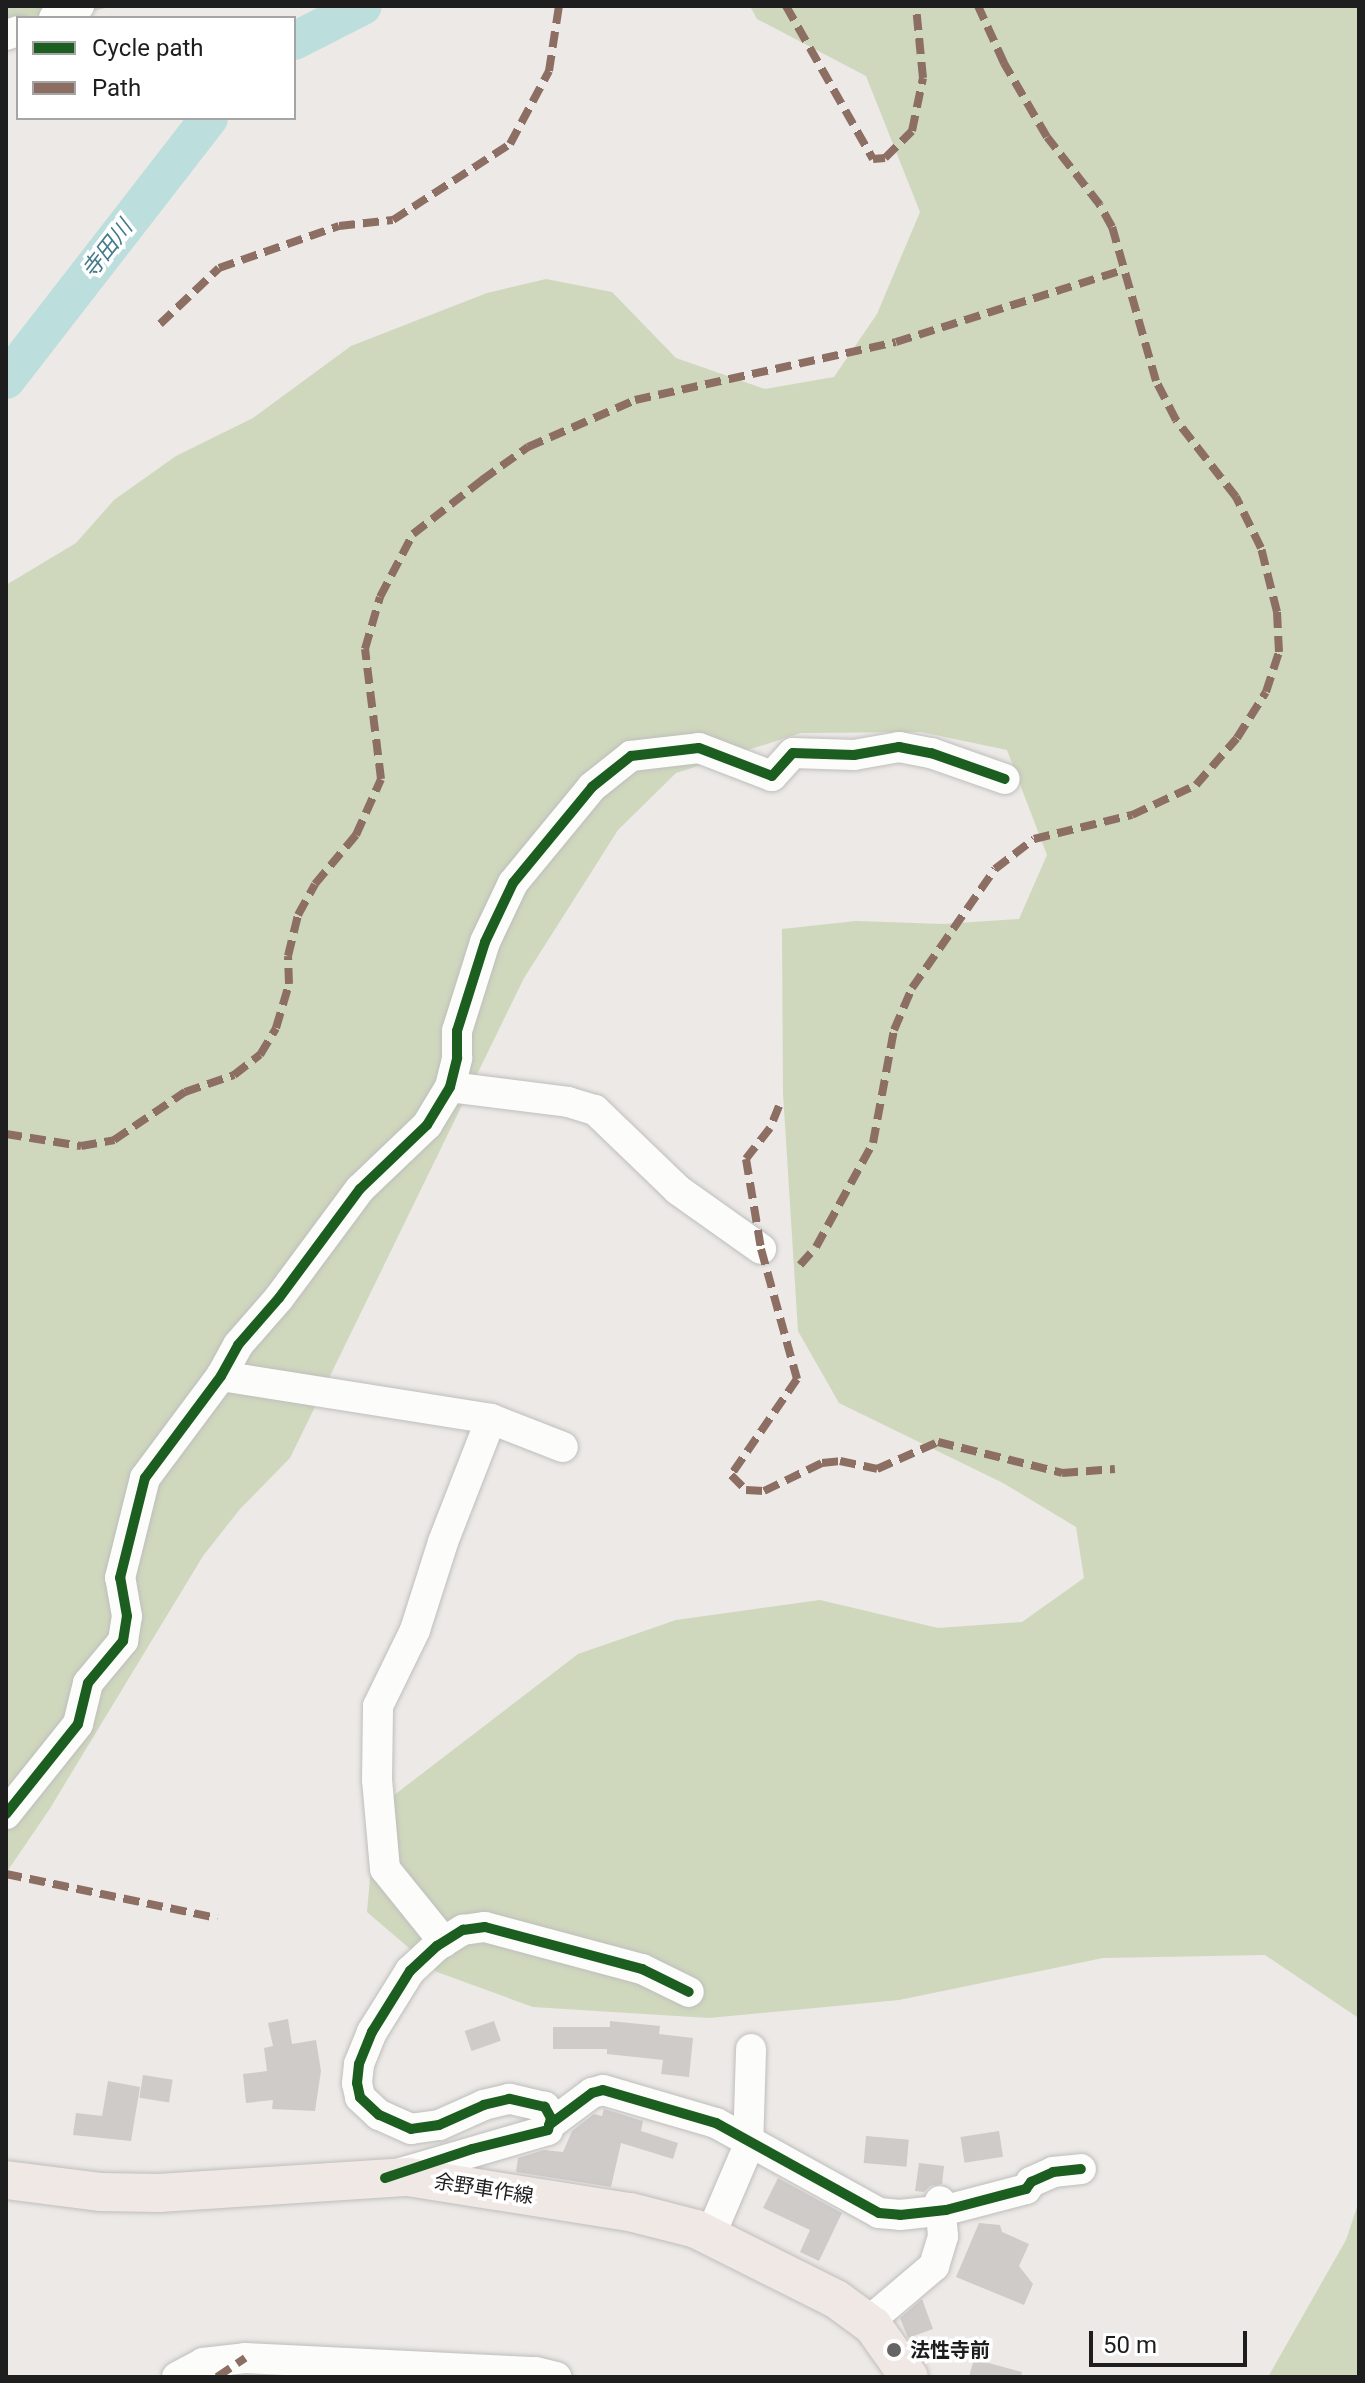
<!DOCTYPE html>
<html>
<head>
<meta charset="utf-8">
<style>
	body { margin:0 }
	#map { position:relative; width:1365px; height:2383px; overflow:hidden; background:#ece9e6; font-family:Roboto,"Noto Sans JP",sans-serif }
	div>[style] { position:absolute }
	[style*='--x'] { left:calc(var(--x)*1px); top:calc(var(--y)*1px); width:calc(var(--w)*1px); rotate:calc(var(--a)*1deg) }
	.forest>* { inset:0; background:#cfd8bd }
	.river>* { height:38px; margin:-19px; padding:0 19px; transform-origin:19px; border-radius:19px; background:#bcdedc }
	.building>* { inset:0; background:#cfcbc9; transform-origin:0 0 }
	.roads { filter:drop-shadow(0 0 2px #bfbebd) drop-shadow(0 0 2px #bfbebd) }
	.minor>* { height:30px; margin:-15px; padding:0 15px; transform-origin:15px; border-radius:15px; background:#fcfcfb }
	.major>* { height:38px; margin:-19px; padding:0 19px; transform-origin:19px; border-radius:19px; background:#f0e8e4 }
	.quiet>* { height:8px; margin-top:-4px; transform-origin:0; background:repeating-linear-gradient(90deg,#8d6e63 0 16px,transparent 0 24px) }
	.cycleway>* { height:10px; margin:-5px; padding:0 5px; transform-origin:5px; border-radius:5px; background:#1b5e20 }
	.dots>* { width:22px; height:22px; translate:-50% -50%; box-sizing:border-box; border:4px solid #fff; border-radius:50% }
	span { translate:-50% -50%; white-space:nowrap; text-align:center; line-height:1.15; -webkit-text-stroke:7px #fff; paint-order:stroke }
	.street-label { font-size:20px; color:#1e1e1e }
	.poi-label { font-size:20px; color:#1e1e1e; font-weight:700 }
	.left { translate:0 -50%; text-align:left }
	.water-label { font-size:22px; color:#437b8a; font-style:italic }
	.frame { position:absolute; inset:0; border:8px solid #1e1e1e; pointer-events:none }
	.legend { position:absolute; left:16px; top:16px; width:280px; height:104px; box-sizing:border-box; background:#fff; border:2px solid #a5a5a5; margin:0; padding:10px 14px; list-style:none; font-size:24px; color:#1e1e1e }
	.legend li { display:flex; align-items:center; gap:16px; height:40px }
	.legend b { width:40px; border:2px solid #a5a5a5 }
	.scale { position:absolute; left:1089px; top:2331px; width:158px; height:36px; box-sizing:border-box; border:4px solid #1e1e1e; border-top:0; padding-left:10px; font-size:24px; line-height:28px; white-space:nowrap; color:#1e1e1e; -webkit-text-stroke:6px #fff; paint-order:stroke }
</style>
</head>
<body>
<div id="map">
	<div class="forest">
		<div style="clip-path:polygon(6px 6px,114px 6px,64px 18px,18px 18px,6px 42px)"></div>
		<div style="clip-path:polygon(750px 6px,1359px 6px,1359px 2024px,1357px 2017px,1265px 1955px,1103px 1958px,899px 2000px,709px 2018px,533px 2007px,437px 1972px,367px 1912px,376px 1809px,578px 1654px,676px 1620px,820px 1600px,938px 1628px,1022px 1622px,1084px 1578px,1076px 1527px,1003px 1483px,839px 1403px,798px 1331px,783px 1093px,782px 929px,856px 921px,943px 924px,1019px 919px,1047px 855px,1007px 750px,921px 732px,801px 733px,676px 773px,618px 830px,524px 978px,290px 1458px,240px 1509px,203px 1556px,49px 1810px,6px 1873px,6px 585px,76px 543px,114px 500px,176px 456px,253px 418px,351px 346px,487px 293px,546px 279px,612px 292px,676px 358px,765px 389px,834px 377px,877px 314px,920px 212px,866px 76px,757px 19px)"></div>
		<div style="clip-path:polygon(1359px 2201px,1359px 2377px,1268px 2377px,1346px 2240px)"></div>
	</div>
	<div class="river">
		<div style="--x:294;--y:41;--w:77;--a:-26.9"></div>
		<div style="--x:6;--y:380;--w:331;--a:-52.2"></div>
	</div>
	<div class="building">
		<div style="clip-path:polygon(288px 2019px,292px 2044px,316px 2040px,321px 2071px,315px 2111px,272px 2109px,273px 2100px,246px 2103px,243px 2074px,267px 2071px,264px 2048px,273px 2046px,268px 2023px)"></div>
		<div style="left:494px;top:2021px;width:21px;height:31px;rotate:71deg"></div>
		<div style="clip-path:polygon(610px 2021px,660px 2026px,659px 2034px,693px 2038px,689px 2077px,661px 2074px,663px 2060px,607px 2054px,607px 2049px,553px 2049px,553px 2027px,610px 2027px)"></div>
		<div style="left:143px;top:2075px;width:30px;height:23px;rotate:9deg"></div>
		<div style="clip-path:polygon(108px 2081px,140px 2087px,131px 2141px,73px 2135px,76px 2113px,102px 2116px)"></div>
		<div style="clip-path:polygon(604px 2109px,643px 2121px,641px 2131px,678px 2143px,673px 2159px,621px 2143px,611px 2187px,516px 2172px,518px 2158px,544px 2150px,563px 2152px,572px 2131px,594px 2114px,602px 2116px)"></div>
		<div style="left:999px;top:2131px;width:26px;height:39px;rotate:81deg"></div>
		<div style="left:866px;top:2136px;width:43px;height:27px;rotate:5deg"></div>
		<div style="clip-path:polygon(919px 2163px,944px 2166px,942px 2184px,930px 2186px,924px 2192px,915px 2191px)"></div>
		<div style="clip-path:polygon(778px 2178px,842px 2213px,819px 2261px,800px 2252px,810px 2230px,763px 2208px)"></div>
		<div style="clip-path:polygon(979px 2223px,1000px 2225px,1002px 2232px,1029px 2244px,1019px 2266px,1033px 2284px,1024px 2305px,956px 2277px)"></div>
		<div style="clip-path:polygon(922px 2299px,933px 2329px,908px 2338px,900px 2318px)"></div>
		<div style="clip-path:polygon(974px 2359px,1022px 2372px,1021px 2377px,969px 2377px)"></div>
	</div>
	<div class="roads">
		<div class="minor">
			<div style="--x:54;--y:18;--w:28;--a:-26"></div>
			<div style="--x:6;--y:35;--w:13;--a:-18"></div>
			<div style="--x:450;--y:1087;--w:119;--a:7.2"></div>
			<div style="--x:568;--y:1102;--w:28;--a:17"></div>
			<div style="--x:595;--y:1110;--w:115;--a:43.9"></div>
			<div style="--x:678;--y:1190;--w:102;--a:35.4"></div>
			<div style="--x:221;--y:1376;--w:273;--a:9"></div>
			<div style="--x:491;--y:1419;--w:77;--a:21.3"></div>
			<div style="--x:6;--y:1814;--w:115;--a:-51.3"></div>
			<div style="--x:78;--y:1724;--w:42;--a:-76.3"></div>
			<div style="--x:88;--y:1683;--w:55;--a:-50.2"></div>
			<div style="--x:123;--y:1641;--w:25;--a:-81"></div>
			<div style="--x:127;--y:1616;--w:39;--a:-100"></div>
			<div style="--x:120;--y:1578;--w:103;--a:-76"></div>
			<div style="--x:145;--y:1478;--w:127;--a:-53.3"></div>
			<div style="--x:221;--y:1376;--w:35;--a:-61"></div>
			<div style="--x:238;--y:1345;--w:62;--a:-48.9"></div>
			<div style="--x:279;--y:1298;--w:136;--a:-53.4"></div>
			<div style="--x:360;--y:1189;--w:93;--a:-43.7"></div>
			<div style="--x:427;--y:1125;--w:44;--a:-58.8"></div>
			<div style="--x:450;--y:1087;--w:30;--a:-76"></div>
			<div style="--x:457;--y:1058;--w:27;--a:-90"></div>
			<div style="--x:457;--y:1031;--w:93;--a:-72.5"></div>
			<div style="--x:485;--y:942;--w:65;--a:-64.6"></div>
			<div style="--x:513;--y:883;--w:124;--a:-50.5"></div>
			<div style="--x:592;--y:787;--w:50;--a:-38.5"></div>
			<div style="--x:631;--y:756;--w:68;--a:-6.7"></div>
			<div style="--x:699;--y:748;--w:78;--a:21"></div>
			<div style="--x:772;--y:776;--w:31;--a:-48"></div>
			<div style="--x:793;--y:753;--w:61;--a:1.9"></div>
			<div style="--x:854;--y:755;--w:46;--a:-10.1"></div>
			<div style="--x:899;--y:747;--w:33;--a:11"></div>
			<div style="--x:931;--y:753;--w:78;--a:19.4"></div>
			<div style="--x:444;--y:1942;--w:94;--a:-128.9"></div>
			<div style="--x:385;--y:1869;--w:89;--a:-95.1"></div>
			<div style="--x:377;--y:1780;--w:74;--a:-89.2"></div>
			<div style="--x:378;--y:1706;--w:85;--a:-64"></div>
			<div style="--x:415;--y:1630;--w:92;--a:-72.3"></div>
			<div style="--x:443;--y:1542;--w:132;--a:-68.7"></div>
			<div style="--x:549;--y:2125;--w:54;--a:-36.7"></div>
			<div style="--x:592;--y:2093;--w:11;--a:-15"></div>
			<div style="--x:603;--y:2090;--w:118;--a:16.3"></div>
			<div style="--x:716;--y:2123;--w:186;--a:28.9"></div>
			<div style="--x:879;--y:2213;--w:21;--a:5"></div>
			<div style="--x:900;--y:2215;--w:46;--a:-6.2"></div>
			<div style="--x:946;--y:2210;--w:83;--a:-14.7"></div>
			<div style="--x:1026;--y:2189;--w:9;--a:-54"></div>
			<div style="--x:1031;--y:2182;--w:24;--a:-24"></div>
			<div style="--x:1053;--y:2172;--w:28;--a:-6"></div>
			<div style="--x:394;--y:2175;--w:160;--a:-16.3"></div>
			<div style="--x:548;--y:2130;--w:12;--a:-76"></div>
			<div style="--x:551;--y:2118;--w:13;--a:-119"></div>
			<div style="--x:545;--y:2107;--w:37;--a:-167"></div>
			<div style="--x:509;--y:2099;--w:26;--a:167"></div>
			<div style="--x:484;--y:2105;--w:49;--a:156"></div>
			<div style="--x:439;--y:2125;--w:28;--a:172"></div>
			<div style="--x:411;--y:2129;--w:35;--a:-156"></div>
			<div style="--x:379;--y:2115;--w:26;--a:-137"></div>
			<div style="--x:360;--y:2097;--w:14;--a:-102"></div>
			<div style="--x:357;--y:2083;--w:19;--a:-84"></div>
			<div style="--x:359;--y:2064;--w:35;--a:-68"></div>
			<div style="--x:372;--y:2032;--w:72;--a:-58.1"></div>
			<div style="--x:410;--y:1971;--w:37;--a:-43"></div>
			<div style="--x:437;--y:1946;--w:31;--a:-32"></div>
			<div style="--x:463;--y:1930;--w:22;--a:-8"></div>
			<div style="--x:485;--y:1927;--w:163;--a:15"></div>
			<div style="--x:642;--y:1969;--w:52;--a:26.1"></div>
			<div style="--x:710;--y:2236;--w:97;--a:-66.9"></div>
			<div style="--x:748;--y:2147;--w:98;--a:-88.2"></div>
			<div style="--x:868;--y:2322;--w:87;--a:-40.3"></div>
			<div style="--x:934;--y:2266;--w:31;--a:-73"></div>
			<div style="--x:943;--y:2236;--w:35;--a:-95"></div>
			<div style="--x:177;--y:2377;--w:30;--a:-28"></div>
			<div style="--x:203;--y:2363;--w:42;--a:-6.8"></div>
			<div style="--x:245;--y:2358;--w:291;--a:2.8"></div>
			<div style="--x:536;--y:2372;--w:21;--a:14"></div>
		</div>
		<div class="major">
			<div style="--x:6;--y:2180;--w:96;--a:7.2"></div>
			<div style="--x:101;--y:2192;--w:58;--a:1"></div>
			<div style="--x:159;--y:2193;--w:250;--a:-3.7"></div>
			<div style="--x:408;--y:2177;--w:225;--a:9"></div>
			<div style="--x:630;--y:2212;--w:68;--a:14.4"></div>
			<div style="--x:696;--y:2229;--w:157;--a:26.6"></div>
			<div style="--x:836;--y:2299;--w:46;--a:36.1"></div>
			<div style="--x:873;--y:2326;--w:62;--a:54.8"></div>
		</div>
	</div>
	<div class="quiet">
		<div style="--x:786;--y:6;--w:176;--a:60.4"></div>
		<div style="--x:873;--y:159;--w:12;--a:-5"></div>
		<div style="--x:885;--y:158;--w:38;--a:-45"></div>
		<div style="--x:912;--y:131;--w:54;--a:-78.3"></div>
		<div style="--x:923;--y:78;--w:72;--a:-95.6"></div>
		<div style="--x:160;--y:324;--w:81;--a:-43.5"></div>
		<div style="--x:219;--y:268;--w:127;--a:-19.3"></div>
		<div style="--x:339;--y:226;--w:54;--a:-6.3"></div>
		<div style="--x:393;--y:220;--w:140;--a:-33"></div>
		<div style="--x:510;--y:144;--w:83;--a:-61.9"></div>
		<div style="--x:549;--y:71;--w:66;--a:-81.3"></div>
		<div style="--x:779;--y:1106;--w:24;--a:112"></div>
		<div style="--x:770;--y:1128;--w:39;--a:128"></div>
		<div style="--x:746;--y:1159;--w:91;--a:80.5"></div>
		<div style="--x:761;--y:1249;--w:135;--a:74.5"></div>
		<div style="--x:797;--y:1379;--w:116;--a:124.5"></div>
		<div style="--x:731;--y:1475;--w:21;--a:45"></div>
		<div style="--x:746;--y:1490;--w:18;--a:3"></div>
		<div style="--x:764;--y:1491;--w:64;--a:-25.8"></div>
		<div style="--x:822;--y:1463;--w:18;--a:-6"></div>
		<div style="--x:840;--y:1461;--w:38;--a:12"></div>
		<div style="--x:877;--y:1469;--w:67;--a:-23.9"></div>
		<div style="--x:938;--y:1442;--w:128;--a:14"></div>
		<div style="--x:1062;--y:1473;--w:53;--a:-4.3"></div>
		<div style="--x:6;--y:1134;--w:76;--a:9.1"></div>
		<div style="--x:81;--y:1146;--w:34;--a:-10"></div>
		<div style="--x:114;--y:1140;--w:86;--a:-34.1"></div>
		<div style="--x:185;--y:1092;--w:52;--a:-19.1"></div>
		<div style="--x:234;--y:1075;--w:33;--a:-38"></div>
		<div style="--x:260;--y:1055;--w:31;--a:-59"></div>
		<div style="--x:276;--y:1028;--w:46;--a:-73.5"></div>
		<div style="--x:289;--y:984;--w:28;--a:-92"></div>
		<div style="--x:288;--y:956;--w:42;--a:-76.3"></div>
		<div style="--x:298;--y:915;--w:35;--a:-61"></div>
		<div style="--x:315;--y:884;--w:64;--a:-50.1"></div>
		<div style="--x:356;--y:835;--w:61;--a:-65.9"></div>
		<div style="--x:381;--y:779;--w:131;--a:-97"></div>
		<div style="--x:365;--y:649;--w:54;--a:-73.9"></div>
		<div style="--x:380;--y:597;--w:71;--a:-62.4"></div>
		<div style="--x:413;--y:534;--w:88;--a:-38"></div>
		<div style="--x:482;--y:480;--w:57;--a:-35.7"></div>
		<div style="--x:528;--y:447;--w:117;--a:-23.7"></div>
		<div style="--x:635;--y:400;--w:267;--a:-12.5"></div>
		<div style="--x:896;--y:342;--w:238;--a:-17.6"></div>
		<div style="--x:800;--y:1265;--w:24;--a:-48"></div>
		<div style="--x:816;--y:1247;--w:119;--a:-61.3"></div>
		<div style="--x:873;--y:1143;--w:115;--a:-79.5"></div>
		<div style="--x:894;--y:1030;--w:46;--a:-66.8"></div>
		<div style="--x:912;--y:988;--w:145;--a:-55.1"></div>
		<div style="--x:995;--y:869;--w:49;--a:-37.6"></div>
		<div style="--x:1034;--y:839;--w:101;--a:-13.8"></div>
		<div style="--x:1132;--y:815;--w:71;--a:-25.1"></div>
		<div style="--x:1196;--y:785;--w:62;--a:-48.9"></div>
		<div style="--x:1237;--y:738;--w:54;--a:-57.8"></div>
		<div style="--x:1266;--y:692;--w:42;--a:-72"></div>
		<div style="--x:1279;--y:652;--w:40;--a:-92.9"></div>
		<div style="--x:1277;--y:612;--w:66;--a:-104"></div>
		<div style="--x:1261;--y:548;--w:57;--a:-116.1"></div>
		<div style="--x:1236;--y:497;--w:98;--a:-127.9"></div>
		<div style="--x:1176;--y:420;--w:44;--a:-117.1"></div>
		<div style="--x:1156;--y:381;--w:160;--a:-105.9"></div>
		<div style="--x:1112;--y:227;--w:25;--a:-119"></div>
		<div style="--x:1100;--y:205;--w:86;--a:-127.9"></div>
		<div style="--x:1047;--y:137;--w:86;--a:-120.2"></div>
		<div style="--x:1004;--y:63;--w:63;--a:-114.5"></div>
		<div style="--x:6;--y:1874;--w:216;--a:11.8"></div>
		<div style="--x:217;--y:2377;--w:34;--a:-34"></div>
	</div>
	<div class="cycleway">
		<div style="--x:6;--y:1814;--w:115;--a:-51.3"></div>
		<div style="--x:78;--y:1724;--w:42;--a:-76.3"></div>
		<div style="--x:88;--y:1683;--w:55;--a:-50.2"></div>
		<div style="--x:123;--y:1641;--w:25;--a:-81"></div>
		<div style="--x:127;--y:1616;--w:39;--a:-100"></div>
		<div style="--x:120;--y:1578;--w:103;--a:-76"></div>
		<div style="--x:145;--y:1478;--w:127;--a:-53.3"></div>
		<div style="--x:221;--y:1376;--w:35;--a:-61"></div>
		<div style="--x:238;--y:1345;--w:62;--a:-48.9"></div>
		<div style="--x:279;--y:1298;--w:136;--a:-53.4"></div>
		<div style="--x:360;--y:1189;--w:93;--a:-43.7"></div>
		<div style="--x:427;--y:1125;--w:44;--a:-58.8"></div>
		<div style="--x:450;--y:1087;--w:30;--a:-76"></div>
		<div style="--x:457;--y:1058;--w:27;--a:-90"></div>
		<div style="--x:457;--y:1031;--w:93;--a:-72.5"></div>
		<div style="--x:485;--y:942;--w:65;--a:-64.6"></div>
		<div style="--x:513;--y:883;--w:124;--a:-50.5"></div>
		<div style="--x:592;--y:787;--w:50;--a:-38.5"></div>
		<div style="--x:631;--y:756;--w:68;--a:-6.7"></div>
		<div style="--x:699;--y:748;--w:78;--a:21"></div>
		<div style="--x:772;--y:776;--w:31;--a:-48"></div>
		<div style="--x:793;--y:753;--w:61;--a:1.9"></div>
		<div style="--x:854;--y:755;--w:46;--a:-10.1"></div>
		<div style="--x:899;--y:747;--w:33;--a:11"></div>
		<div style="--x:931;--y:753;--w:78;--a:19.4"></div>
		<div style="--x:549;--y:2125;--w:54;--a:-36.7"></div>
		<div style="--x:592;--y:2093;--w:11;--a:-15"></div>
		<div style="--x:603;--y:2090;--w:118;--a:16.3"></div>
		<div style="--x:716;--y:2123;--w:186;--a:28.9"></div>
		<div style="--x:879;--y:2213;--w:21;--a:5"></div>
		<div style="--x:900;--y:2215;--w:46;--a:-6.2"></div>
		<div style="--x:946;--y:2210;--w:83;--a:-14.7"></div>
		<div style="--x:1026;--y:2189;--w:9;--a:-54"></div>
		<div style="--x:1031;--y:2182;--w:24;--a:-24"></div>
		<div style="--x:1053;--y:2172;--w:28;--a:-6"></div>
		<div style="--x:385;--y:2178;--w:92;--a:-18.4"></div>
		<div style="--x:472;--y:2149;--w:78;--a:-14"></div>
		<div style="--x:548;--y:2130;--w:12;--a:-76"></div>
		<div style="--x:551;--y:2118;--w:13;--a:-119"></div>
		<div style="--x:545;--y:2107;--w:37;--a:-167"></div>
		<div style="--x:509;--y:2099;--w:26;--a:167"></div>
		<div style="--x:484;--y:2105;--w:49;--a:156"></div>
		<div style="--x:439;--y:2125;--w:28;--a:172"></div>
		<div style="--x:411;--y:2129;--w:35;--a:-156"></div>
		<div style="--x:379;--y:2115;--w:26;--a:-137"></div>
		<div style="--x:360;--y:2097;--w:14;--a:-102"></div>
		<div style="--x:357;--y:2083;--w:19;--a:-84"></div>
		<div style="--x:359;--y:2064;--w:35;--a:-68"></div>
		<div style="--x:372;--y:2032;--w:72;--a:-58.1"></div>
		<div style="--x:410;--y:1971;--w:37;--a:-43"></div>
		<div style="--x:437;--y:1946;--w:31;--a:-32"></div>
		<div style="--x:463;--y:1930;--w:22;--a:-8"></div>
		<div style="--x:485;--y:1927;--w:163;--a:15"></div>
		<div style="--x:642;--y:1969;--w:52;--a:26.1"></div>
	</div>
	<div class="dots">
		<div style="left:894px;top:2350px;background:#666564"></div>
	</div>
	<div class="street-label">
		<span style="left:484px;top:2189px;rotate:9deg">余野車作線</span>
	</div>
	<div class="poi-label">
		<span class="left" style="left:910px;top:2350px">法性寺前</span>
	</div>
	<div class="water-label">
		<span style="left:107px;top:249px;rotate:-52deg">寺田川</span>
	</div>
	<div class="frame"></div>
	<ul class="legend">
	<li><b style="height:10px;background:#1b5e20"></b>Cycle path</li>
	<li><b style="height:10px;background:#8d6e63"></b>Path</li>
	</ul>
	<div class="scale">50 m</div>
</div>
</body>
</html>
